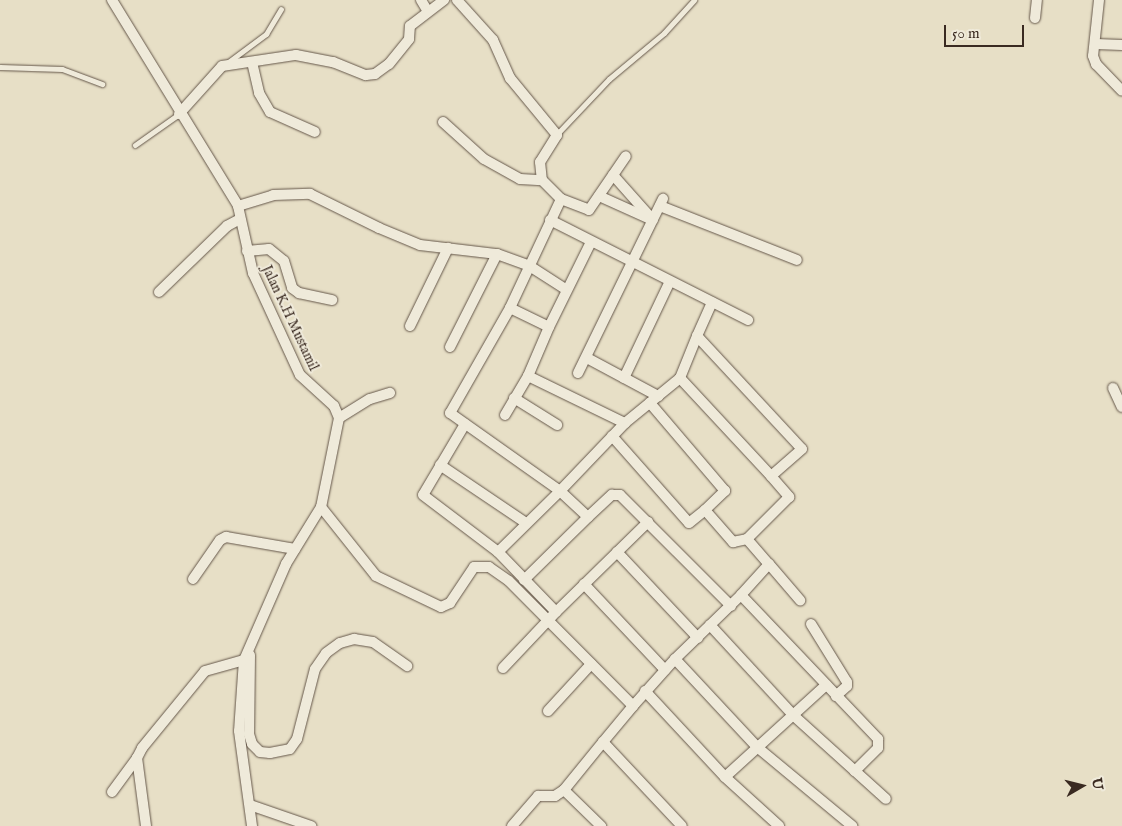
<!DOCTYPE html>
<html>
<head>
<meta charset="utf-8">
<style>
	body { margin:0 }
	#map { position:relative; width:1122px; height:826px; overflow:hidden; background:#e7dfc6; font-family:"IM FELL English",serif }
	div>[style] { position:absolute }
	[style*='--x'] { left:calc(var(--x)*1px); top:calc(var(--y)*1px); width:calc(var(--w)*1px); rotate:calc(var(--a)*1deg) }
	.roads { filter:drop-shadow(0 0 1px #65574a) drop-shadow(0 0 1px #65574a) }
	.lane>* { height:5px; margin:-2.5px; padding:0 2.5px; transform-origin:2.5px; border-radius:2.5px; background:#efeada }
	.street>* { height:10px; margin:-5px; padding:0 5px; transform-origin:5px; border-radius:5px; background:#efeada }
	span { translate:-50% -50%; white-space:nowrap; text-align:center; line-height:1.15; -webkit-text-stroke:4px #efeada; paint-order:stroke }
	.street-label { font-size:14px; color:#3a2a21 }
	.north { position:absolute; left:1057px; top:761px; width:50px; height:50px; -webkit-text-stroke:4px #efeada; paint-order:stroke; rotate:82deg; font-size:14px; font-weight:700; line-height:20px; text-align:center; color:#3a2a21 }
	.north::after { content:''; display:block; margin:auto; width:18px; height:22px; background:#3a2a21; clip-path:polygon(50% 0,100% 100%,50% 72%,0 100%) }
	.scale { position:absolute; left:944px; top:25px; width:80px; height:22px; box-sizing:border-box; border:2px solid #3a2a21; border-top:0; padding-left:6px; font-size:15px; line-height:18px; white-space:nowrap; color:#3a2a21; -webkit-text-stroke:4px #efeada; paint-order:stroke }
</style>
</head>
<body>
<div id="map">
	<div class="roads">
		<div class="lane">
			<div style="--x:227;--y:63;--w:49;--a:-36.6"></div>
			<div style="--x:266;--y:34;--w:29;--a:-59"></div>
			<div style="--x:0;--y:67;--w:62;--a:1.8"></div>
			<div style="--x:62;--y:69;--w:43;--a:20.6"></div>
			<div style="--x:557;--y:134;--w:76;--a:-46.6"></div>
			<div style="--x:609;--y:79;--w:72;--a:-39.9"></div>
			<div style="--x:664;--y:33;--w:45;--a:-47.7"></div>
			<div style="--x:135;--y:145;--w:54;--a:-35.2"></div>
		</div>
		<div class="street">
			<div style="--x:112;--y:0;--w:241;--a:58.5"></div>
			<div style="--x:238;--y:206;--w:69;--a:77.4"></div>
			<div style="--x:253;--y:273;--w:112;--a:65.3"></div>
			<div style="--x:300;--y:375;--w:46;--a:42.4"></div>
			<div style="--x:334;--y:406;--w:13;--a:67"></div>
			<div style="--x:339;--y:418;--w:91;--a:101.4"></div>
			<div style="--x:321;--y:507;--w:67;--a:121.6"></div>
			<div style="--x:286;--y:564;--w:105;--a:113.6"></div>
			<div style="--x:244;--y:660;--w:71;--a:94"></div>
			<div style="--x:239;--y:731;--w:96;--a:82.2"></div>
			<div style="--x:421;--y:0;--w:12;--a:59"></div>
			<div style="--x:457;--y:0;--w:54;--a:48"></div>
			<div style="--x:493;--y:40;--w:42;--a:65.9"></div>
			<div style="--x:510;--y:78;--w:74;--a:50.5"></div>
			<div style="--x:557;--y:135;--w:32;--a:122"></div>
			<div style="--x:540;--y:162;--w:18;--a:84"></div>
			<div style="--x:542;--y:180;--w:27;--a:45"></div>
			<div style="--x:561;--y:199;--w:120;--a:115.1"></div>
			<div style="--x:510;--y:308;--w:121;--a:119.7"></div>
			<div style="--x:450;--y:413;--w:135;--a:35.3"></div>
			<div style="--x:560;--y:491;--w:94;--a:-46.3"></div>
			<div style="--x:625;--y:423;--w:71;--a:-39.3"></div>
			<div style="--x:680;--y:378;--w:45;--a:-68"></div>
			<div style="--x:697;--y:336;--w:154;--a:47.1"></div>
			<div style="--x:802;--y:449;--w:41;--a:138.9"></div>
			<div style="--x:771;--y:476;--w:28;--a:49"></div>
			<div style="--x:789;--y:497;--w:59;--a:135"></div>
			<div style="--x:747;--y:539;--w:33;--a:49"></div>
			<div style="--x:769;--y:564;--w:42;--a:132.1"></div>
			<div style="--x:1099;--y:0;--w:56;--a:96.1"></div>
			<div style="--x:1093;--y:56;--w:9;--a:69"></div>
			<div style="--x:1096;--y:64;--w:37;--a:46"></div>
			<div style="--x:1035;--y:18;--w:18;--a:-84"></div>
			<div style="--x:1096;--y:44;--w:26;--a:2"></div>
			<div style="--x:252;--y:62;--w:32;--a:77"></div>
			<div style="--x:259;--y:93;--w:22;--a:60"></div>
			<div style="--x:270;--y:112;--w:49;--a:24"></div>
			<div style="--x:179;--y:114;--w:64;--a:-48.1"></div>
			<div style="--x:222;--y:66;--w:75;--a:-8.5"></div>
			<div style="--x:296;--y:55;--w:38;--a:11"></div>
			<div style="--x:333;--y:62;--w:35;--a:22"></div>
			<div style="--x:366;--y:75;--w:9;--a:-6"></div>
			<div style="--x:375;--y:74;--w:17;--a:-36"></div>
			<div style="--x:389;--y:64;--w:32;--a:-51"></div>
			<div style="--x:409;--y:39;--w:13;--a:-86"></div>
			<div style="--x:410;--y:26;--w:43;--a:-37.4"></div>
			<div style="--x:443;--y:122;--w:55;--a:42.1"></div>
			<div style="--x:484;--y:159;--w:41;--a:29.1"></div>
			<div style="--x:520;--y:179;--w:22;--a:3"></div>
			<div style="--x:613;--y:175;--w:60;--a:48.4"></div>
			<div style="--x:599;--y:196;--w:56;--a:24.3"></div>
			<div style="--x:561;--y:199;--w:30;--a:21"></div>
			<div style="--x:589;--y:210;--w:65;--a:-55.6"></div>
			<div style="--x:238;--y:206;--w:37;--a:-17"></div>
			<div style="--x:273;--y:195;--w:37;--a:-2"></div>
			<div style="--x:310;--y:194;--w:77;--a:26.2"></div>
			<div style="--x:379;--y:228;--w:44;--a:22.5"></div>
			<div style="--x:420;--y:245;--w:78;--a:6.7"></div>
			<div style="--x:497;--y:254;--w:33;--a:20"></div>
			<div style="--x:528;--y:265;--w:46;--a:32.7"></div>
			<div style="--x:660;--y:206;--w:147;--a:21.5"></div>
			<div style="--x:550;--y:220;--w:222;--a:26.8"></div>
			<div style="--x:247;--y:251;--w:22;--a:-5"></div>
			<div style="--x:269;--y:249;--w:19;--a:39"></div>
			<div style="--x:284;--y:261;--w:28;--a:73"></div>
			<div style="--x:292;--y:288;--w:9;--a:36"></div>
			<div style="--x:299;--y:293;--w:34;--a:12"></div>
			<div style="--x:159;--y:292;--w:95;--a:-44.1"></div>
			<div style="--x:227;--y:226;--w:15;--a:-28"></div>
			<div style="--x:510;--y:308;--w:43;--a:26"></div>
			<div style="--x:549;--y:327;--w:53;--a:113.2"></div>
			<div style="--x:528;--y:376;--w:108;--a:25.9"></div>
			<div style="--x:410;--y:326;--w:87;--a:-64"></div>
			<div style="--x:549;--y:327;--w:95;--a:-63.7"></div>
			<div style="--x:697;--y:336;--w:37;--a:-66"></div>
			<div style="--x:450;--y:347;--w:104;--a:-63.2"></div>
			<div style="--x:587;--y:358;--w:81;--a:28.2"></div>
			<div style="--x:578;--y:373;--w:194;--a:-64"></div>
			<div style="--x:624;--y:378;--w:107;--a:-64.6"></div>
			<div style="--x:680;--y:378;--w:134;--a:47.1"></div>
			<div style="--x:1113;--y:388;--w:21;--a:65"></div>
			<div style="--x:514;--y:398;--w:51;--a:32.1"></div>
			<div style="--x:505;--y:415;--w:45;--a:-59.5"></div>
			<div style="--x:339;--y:418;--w:36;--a:-32"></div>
			<div style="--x:370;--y:399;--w:21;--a:-17"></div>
			<div style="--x:465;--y:424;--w:82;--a:120.6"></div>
			<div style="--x:423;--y:495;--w:94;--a:37.2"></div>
			<div style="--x:612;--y:436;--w:116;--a:48.5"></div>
			<div style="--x:689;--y:523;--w:21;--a:-39"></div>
			<div style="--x:705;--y:510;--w:28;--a:-44"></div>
			<div style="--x:725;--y:491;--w:116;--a:-130.4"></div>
			<div style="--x:440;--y:465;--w:104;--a:34"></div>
			<div style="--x:321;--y:507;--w:88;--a:51.4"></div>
			<div style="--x:376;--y:576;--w:72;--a:25.5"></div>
			<div style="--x:441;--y:607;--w:10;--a:-24"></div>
			<div style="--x:450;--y:603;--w:43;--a:-56.3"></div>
			<div style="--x:474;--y:567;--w:15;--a:0"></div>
			<div style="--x:489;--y:567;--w:24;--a:35"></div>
			<div style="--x:509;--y:581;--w:176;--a:45.2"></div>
			<div style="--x:633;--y:706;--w:47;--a:129.8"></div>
			<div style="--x:603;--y:742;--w:115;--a:46.8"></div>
			<div style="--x:705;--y:510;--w:43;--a:48.8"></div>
			<div style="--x:733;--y:542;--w:14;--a:-12"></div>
			<div style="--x:617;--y:552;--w:118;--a:46.7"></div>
			<div style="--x:769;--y:564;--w:48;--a:49.3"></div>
			<div style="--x:193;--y:579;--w:47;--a:-55.3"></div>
			<div style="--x:220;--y:540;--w:7;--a:-27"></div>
			<div style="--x:226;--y:537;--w:70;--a:9.9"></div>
			<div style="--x:524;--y:580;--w:90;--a:-44.5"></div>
			<div style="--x:584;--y:584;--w:118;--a:46.7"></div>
			<div style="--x:556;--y:612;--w:83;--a:-134"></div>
			<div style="--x:498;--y:552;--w:87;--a:-44.5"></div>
			<div style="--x:560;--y:491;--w:38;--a:43"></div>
			<div style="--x:588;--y:517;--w:33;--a:-43"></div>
			<div style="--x:612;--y:495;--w:8;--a:0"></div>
			<div style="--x:620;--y:495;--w:157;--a:45"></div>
			<div style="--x:811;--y:624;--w:68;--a:58.2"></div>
			<div style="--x:847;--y:682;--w:4;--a:90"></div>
			<div style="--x:847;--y:686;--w:15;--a:138"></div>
			<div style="--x:710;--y:625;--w:122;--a:47.3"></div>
			<div style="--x:793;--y:715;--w:125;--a:42.1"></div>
			<div style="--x:250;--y:655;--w:79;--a:90.7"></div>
			<div style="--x:249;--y:734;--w:10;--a:73"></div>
			<div style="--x:252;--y:744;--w:11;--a:45"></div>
			<div style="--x:260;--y:752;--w:10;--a:6"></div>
			<div style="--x:270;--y:753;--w:20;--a:-11"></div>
			<div style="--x:290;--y:749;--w:12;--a:-55"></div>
			<div style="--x:297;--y:739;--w:72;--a:-75.6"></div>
			<div style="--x:315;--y:669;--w:19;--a:-55"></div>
			<div style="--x:326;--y:653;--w:17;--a:-36"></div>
			<div style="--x:340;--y:643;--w:15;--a:-16"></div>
			<div style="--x:354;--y:639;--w:19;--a:9"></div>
			<div style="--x:373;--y:642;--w:42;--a:35.2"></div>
			<div style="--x:675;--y:659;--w:120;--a:47"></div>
			<div style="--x:757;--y:747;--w:124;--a:39.7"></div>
			<div style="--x:503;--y:668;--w:77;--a:-46.6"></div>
			<div style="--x:556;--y:612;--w:129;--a:-44.4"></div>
			<div style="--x:645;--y:691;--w:117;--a:47.1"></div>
			<div style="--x:725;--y:777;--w:137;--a:-42.3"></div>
			<div style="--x:633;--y:706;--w:63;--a:-48.2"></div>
			<div style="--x:675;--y:659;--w:92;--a:-44.1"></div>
			<div style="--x:741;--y:595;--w:199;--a:46.4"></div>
			<div style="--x:878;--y:739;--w:9;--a:90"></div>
			<div style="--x:878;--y:748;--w:33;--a:135"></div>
			<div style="--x:548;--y:711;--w:64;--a:-47.5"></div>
			<div style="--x:725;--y:777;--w:73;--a:42.2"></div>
			<div style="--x:564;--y:790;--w:52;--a:44.2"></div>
			<div style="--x:112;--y:792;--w:42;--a:-53.7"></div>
			<div style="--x:250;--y:805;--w:65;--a:19"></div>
			<div style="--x:146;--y:826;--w:69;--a:-97.5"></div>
			<div style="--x:137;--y:758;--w:11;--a:-63"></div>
			<div style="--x:142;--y:748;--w:99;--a:-50.7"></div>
			<div style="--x:205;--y:671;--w:41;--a:-15.8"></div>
			<div style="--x:512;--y:826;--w:40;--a:-49"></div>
			<div style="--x:538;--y:796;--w:17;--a:0"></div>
			<div style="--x:555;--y:796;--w:11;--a:-34"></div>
			<div style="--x:564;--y:790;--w:62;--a:-50.9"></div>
		</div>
	</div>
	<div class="street-label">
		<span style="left:290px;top:318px;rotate:65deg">Jalan K.H Mustamil</span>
	</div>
	<div class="north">U</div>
	<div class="scale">50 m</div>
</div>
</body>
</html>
